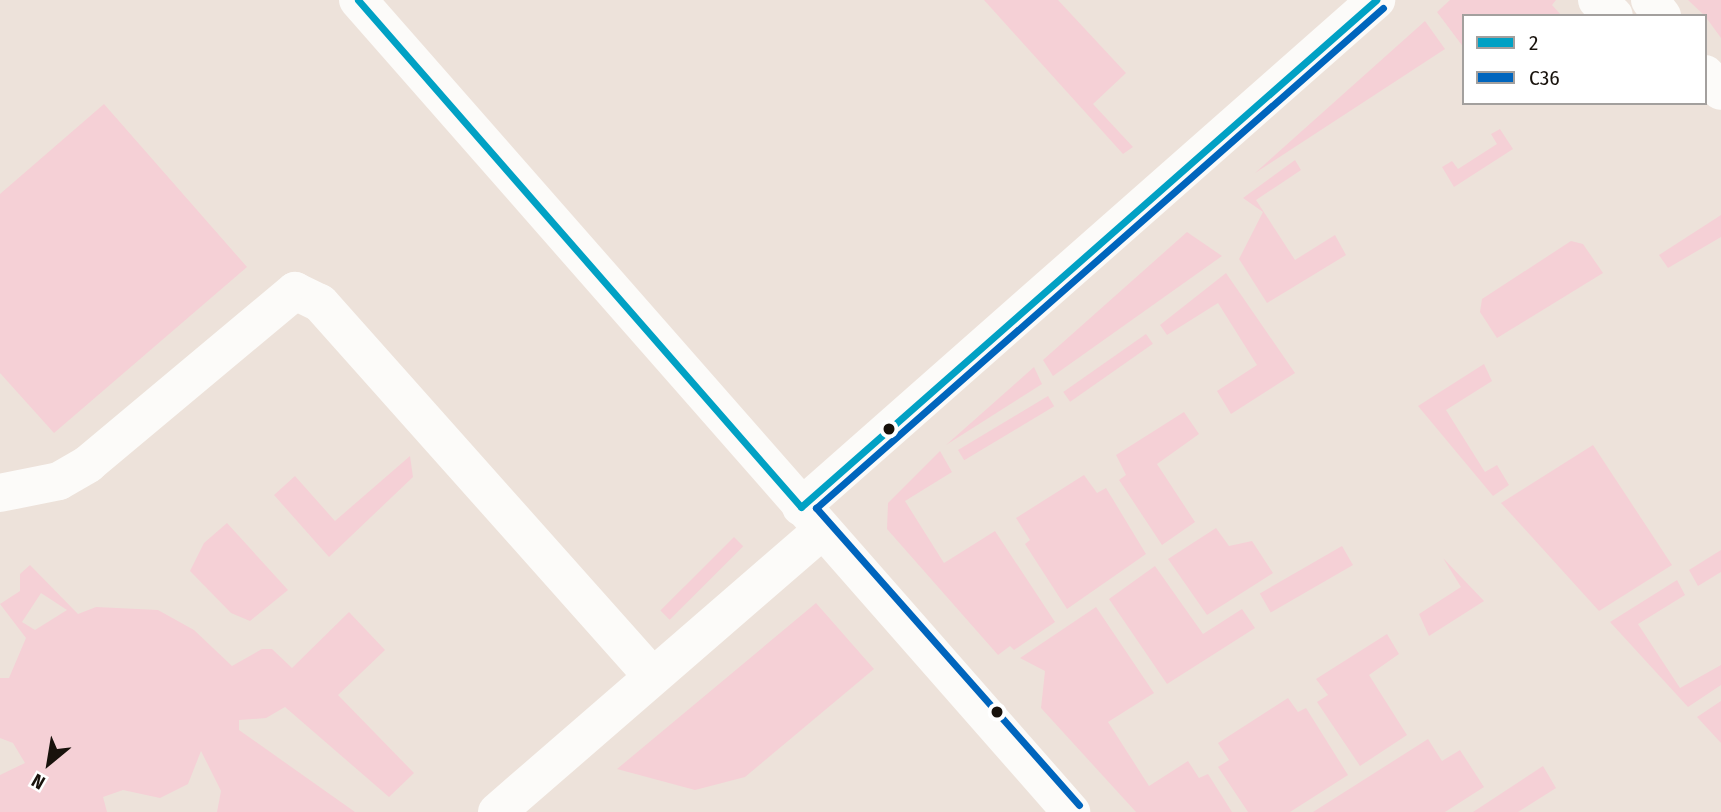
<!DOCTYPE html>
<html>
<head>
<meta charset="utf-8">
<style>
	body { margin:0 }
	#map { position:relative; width:1721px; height:812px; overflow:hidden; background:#ede2da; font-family:"Fira Sans Condensed",sans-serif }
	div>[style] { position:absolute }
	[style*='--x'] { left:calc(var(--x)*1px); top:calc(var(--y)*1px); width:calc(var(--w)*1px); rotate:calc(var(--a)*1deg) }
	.green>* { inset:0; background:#f5d0d6; transform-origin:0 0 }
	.minor>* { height:38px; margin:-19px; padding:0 19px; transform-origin:19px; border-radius:19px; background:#fcfbf9 }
	.bus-1>* { height:7px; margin:-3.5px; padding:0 3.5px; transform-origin:3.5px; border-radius:3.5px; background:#01a1c4 }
	.bus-2>* { height:7px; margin:-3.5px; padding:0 3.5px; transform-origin:3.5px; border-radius:3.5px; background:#0065bd }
	.dots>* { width:19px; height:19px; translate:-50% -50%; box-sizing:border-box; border:4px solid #fff; border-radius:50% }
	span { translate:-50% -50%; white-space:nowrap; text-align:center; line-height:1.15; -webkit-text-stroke:6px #fff; paint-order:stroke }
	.legend { position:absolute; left:1462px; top:14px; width:245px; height:91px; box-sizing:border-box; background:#fff; border:2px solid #a3a09e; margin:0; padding:9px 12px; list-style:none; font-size:21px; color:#18120c }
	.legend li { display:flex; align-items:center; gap:14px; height:35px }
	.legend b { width:35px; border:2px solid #a3a09e }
	.north { position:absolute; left:14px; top:728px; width:70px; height:70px; -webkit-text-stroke:5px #fff; paint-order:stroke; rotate:210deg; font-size:19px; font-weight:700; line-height:28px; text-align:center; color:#18120c }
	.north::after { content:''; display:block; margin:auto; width:24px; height:32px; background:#18120c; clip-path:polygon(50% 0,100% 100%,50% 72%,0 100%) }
</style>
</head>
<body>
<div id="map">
	<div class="green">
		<div style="clip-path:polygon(984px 0,1058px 0,1126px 73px,1093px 104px,1133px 147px,1123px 154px)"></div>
		<div style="clip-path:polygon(1450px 0,1556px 0,1552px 5px,1562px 16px,1464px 16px,1464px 48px,1437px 12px)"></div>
		<div style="clip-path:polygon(1688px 0,1721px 0,1721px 38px,1705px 16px)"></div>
		<div style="clip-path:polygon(1425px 21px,1445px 49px,1255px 173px)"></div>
		<div style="clip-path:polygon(104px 104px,247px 267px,54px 433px,0 373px,0 194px)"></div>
		<div style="clip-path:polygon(1500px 129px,1513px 149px,1454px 187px,1442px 167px,1452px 161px,1458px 169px,1497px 144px,1491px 134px)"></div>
		<div style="clip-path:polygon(1295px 160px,1301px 170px,1256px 200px,1295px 260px,1335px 235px,1346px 255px,1267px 303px,1239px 259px,1263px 212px,1243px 198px)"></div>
		<div style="clip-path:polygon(1721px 215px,1721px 237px,1668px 268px,1659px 255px)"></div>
		<div style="clip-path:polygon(1187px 232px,1222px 256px,1053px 376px,1043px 360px)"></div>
		<div style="clip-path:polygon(1571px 241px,1583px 244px,1603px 273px,1497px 338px,1480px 312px,1482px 299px)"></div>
		<div style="clip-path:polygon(1226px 273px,1295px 373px,1231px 414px,1217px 391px,1257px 365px,1218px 303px,1167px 335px,1160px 325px)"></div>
		<div style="left:1146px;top:334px;width:12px;height:101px;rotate:55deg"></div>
		<div style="clip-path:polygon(1484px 364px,1492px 381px,1446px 410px,1485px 472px,1497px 465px,1509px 485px,1493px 496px,1418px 406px)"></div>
		<div style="clip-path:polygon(1034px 367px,1042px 384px,946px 445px)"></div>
		<div style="left:1048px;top:396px;width:12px;height:105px;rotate:59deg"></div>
		<div style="clip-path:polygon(1184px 412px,1199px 434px,1157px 464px,1195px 522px,1162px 545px,1119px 480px,1126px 475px,1116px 455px)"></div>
		<div style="clip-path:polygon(1593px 445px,1672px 565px,1599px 611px,1501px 503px)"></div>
		<div style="clip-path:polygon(940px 451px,952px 472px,905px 501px,944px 563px,995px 531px,1055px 622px,1014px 650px,1010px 646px,998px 655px,887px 529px,888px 503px)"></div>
		<div style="clip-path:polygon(410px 456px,413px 477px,329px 557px,274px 495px,295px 476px,335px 521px)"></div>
		<div style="clip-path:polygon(1084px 475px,1097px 493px,1106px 488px,1146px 554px,1067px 609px,1025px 544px,1030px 540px,1016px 518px)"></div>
		<div style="clip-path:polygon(227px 523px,288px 590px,250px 621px,231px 613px,190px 571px,204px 543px)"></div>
		<div style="clip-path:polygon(1216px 528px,1229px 546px,1252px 541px,1273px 573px,1207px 615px,1168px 559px)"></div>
		<div style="left:734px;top:537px;width:13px;height:104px;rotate:45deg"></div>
		<div style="left:1342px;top:546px;width:22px;height:95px;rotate:60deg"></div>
		<div style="clip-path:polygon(1721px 550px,1721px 572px,1698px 586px,1689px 570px)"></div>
		<div style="clip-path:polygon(1443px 558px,1484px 601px,1429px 636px,1419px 614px,1461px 587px)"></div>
		<div style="clip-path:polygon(evenodd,30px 565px,78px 614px,96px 607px,158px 610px,194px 630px,232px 666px,262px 649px,272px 649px,292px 668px,349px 612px,385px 650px,338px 695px,414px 773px,389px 797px,285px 707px,266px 718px,239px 720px,239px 730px,355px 812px,217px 812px,221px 791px,201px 751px,188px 784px,160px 798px,123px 790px,103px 797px,107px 812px,0 812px,0 775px,25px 763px,13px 743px,0 738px,0 678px,9px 678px,26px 638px,0 604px,20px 591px,20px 574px,30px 565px,41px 593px,67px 610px,35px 630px,22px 622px,41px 593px)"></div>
		<div style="clip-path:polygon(1155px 566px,1203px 634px,1242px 609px,1255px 628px,1167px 684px,1109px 599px)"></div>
		<div style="clip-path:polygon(1677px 580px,1685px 595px,1638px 624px,1680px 688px,1721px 665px,1721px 685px,1688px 707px,1610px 622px)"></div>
		<div style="clip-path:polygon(816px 603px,874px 669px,745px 777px,695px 790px,617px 769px)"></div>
		<div style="clip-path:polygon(1096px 607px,1154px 693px,1108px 722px,1149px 786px,1188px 761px,1199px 778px,1208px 774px,1232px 812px,1136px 812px,1041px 708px,1045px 671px,1020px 658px)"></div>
		<div style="clip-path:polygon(1387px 634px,1399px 654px,1369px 675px,1407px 735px,1360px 766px,1317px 702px,1328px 695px,1316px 679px)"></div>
		<div style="clip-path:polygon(1288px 698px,1298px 712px,1306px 708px,1348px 775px,1290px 812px,1248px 812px,1218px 767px,1229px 760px,1218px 743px)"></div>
		<div style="clip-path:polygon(1721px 701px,1721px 743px,1697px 717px)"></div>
		<div style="clip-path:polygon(1428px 739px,1442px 761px,1460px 750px,1484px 787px,1445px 812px,1313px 812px)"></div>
		<div style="clip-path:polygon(1543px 766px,1556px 788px,1518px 812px,1473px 812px)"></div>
	</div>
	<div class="minor">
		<div style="--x:358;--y:0;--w:1081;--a:48.71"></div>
		<div style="--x:1597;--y:0;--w:23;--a:43"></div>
		<div style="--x:1650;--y:0;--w:20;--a:53"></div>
		<div style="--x:1705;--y:74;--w:23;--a:47"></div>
		<div style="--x:0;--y:493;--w:60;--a:-11.5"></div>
		<div style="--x:59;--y:481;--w:34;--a:-30"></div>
		<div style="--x:88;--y:464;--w:270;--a:-39.9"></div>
		<div style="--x:295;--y:291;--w:28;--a:26"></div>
		<div style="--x:320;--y:303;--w:499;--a:48.3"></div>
		<div style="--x:801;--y:507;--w:767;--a:-41.4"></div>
		<div style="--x:497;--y:812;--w:429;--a:-40.9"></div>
	</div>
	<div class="bus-1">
		<div style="--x:358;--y:0;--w:673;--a:48.85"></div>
		<div style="--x:801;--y:507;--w:767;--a:-41.4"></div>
	</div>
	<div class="bus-2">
		<div style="--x:1079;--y:805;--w:397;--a:-131.5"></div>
		<div style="--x:816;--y:508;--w:756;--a:-41.41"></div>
	</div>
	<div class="dots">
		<div style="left:889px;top:429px;background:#18120c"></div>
		<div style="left:997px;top:712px;background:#18120c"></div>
	</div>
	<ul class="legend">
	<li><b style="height:9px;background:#01a1c4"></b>2</li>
	<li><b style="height:9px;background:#0065bd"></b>C36</li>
	</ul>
	<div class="north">N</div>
</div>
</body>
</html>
